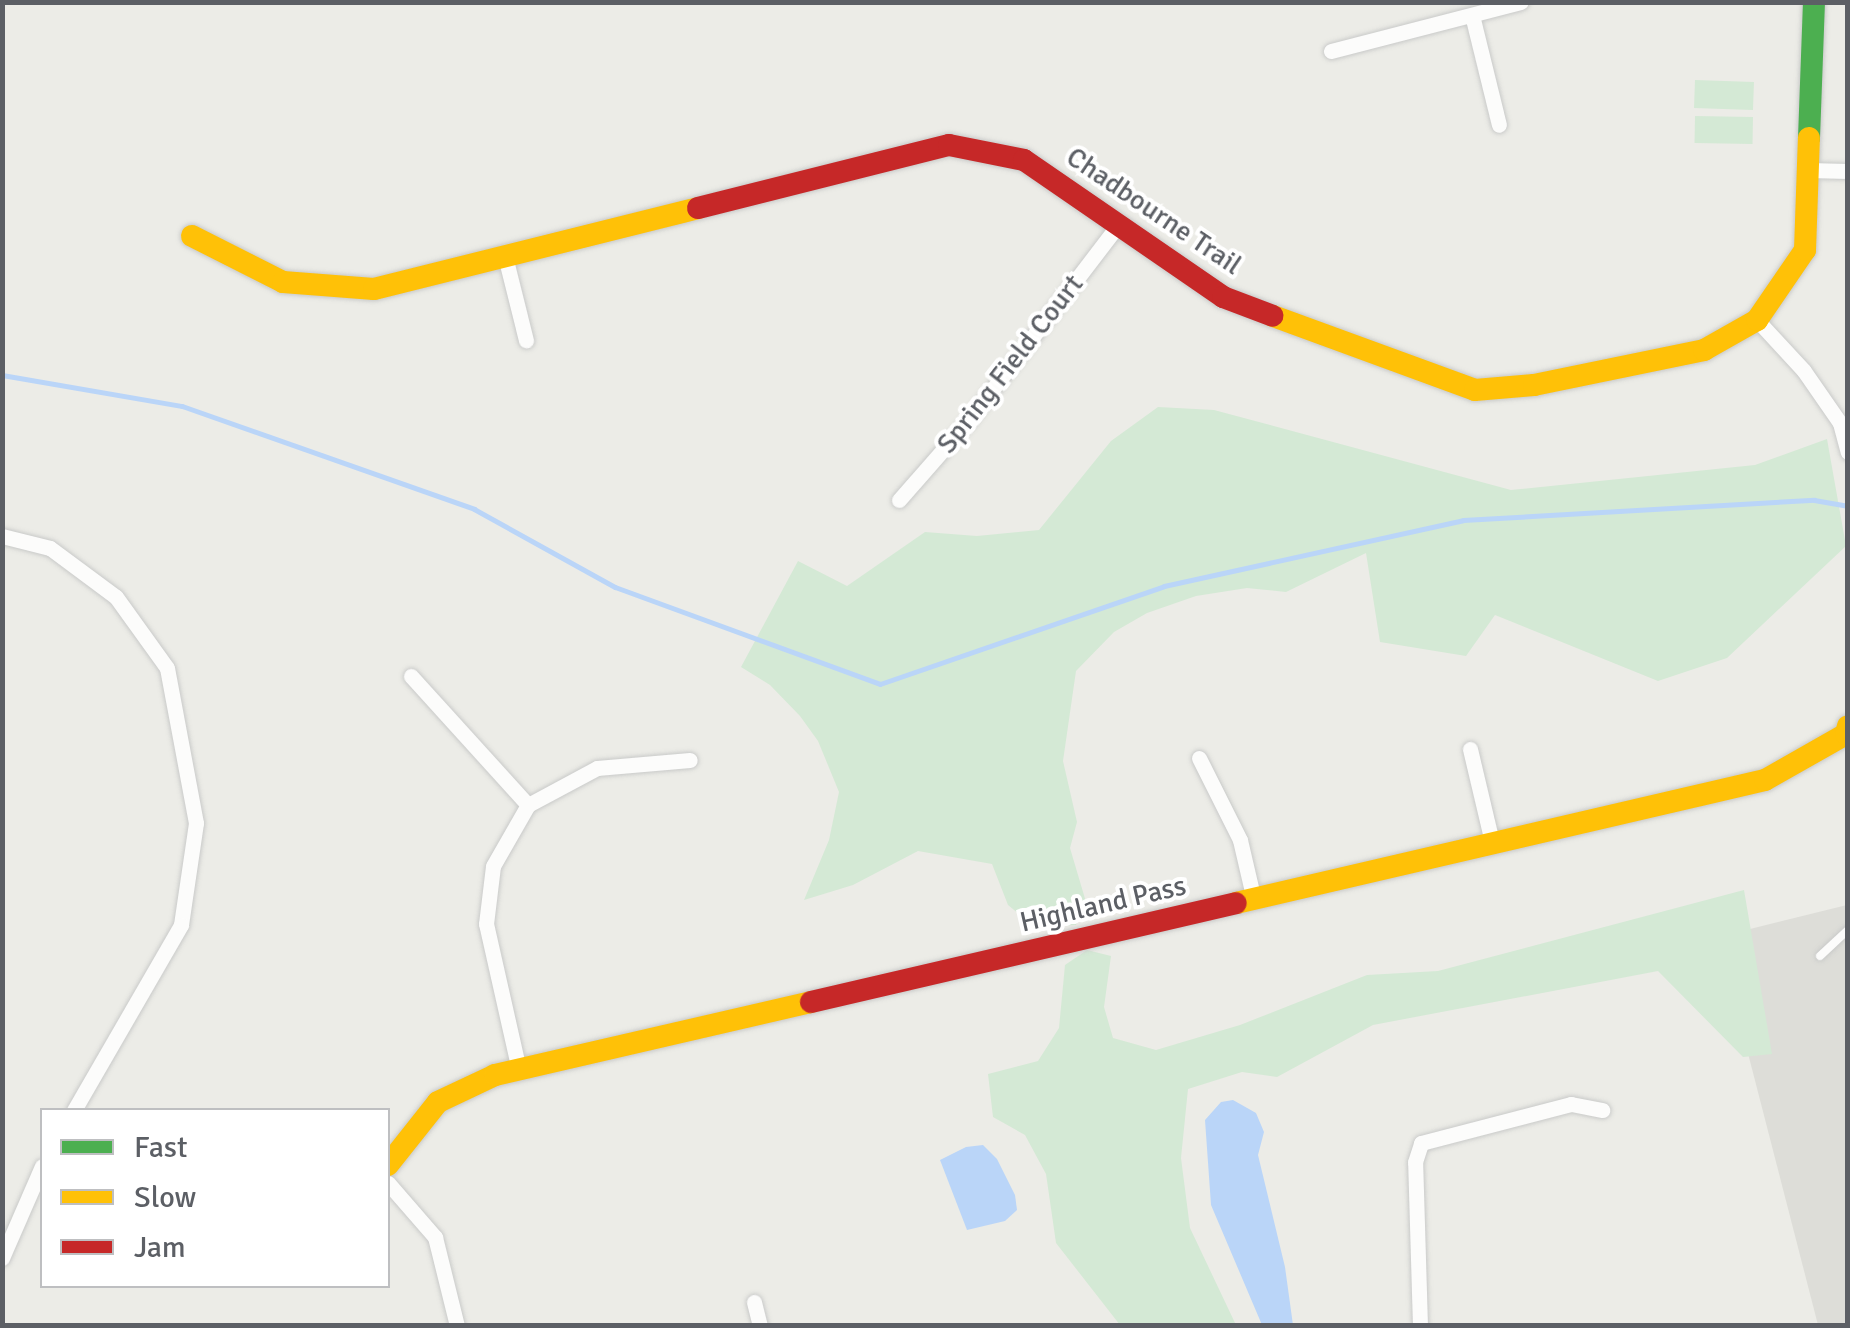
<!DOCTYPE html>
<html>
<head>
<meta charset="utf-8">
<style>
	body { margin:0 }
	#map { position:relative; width:1850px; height:1328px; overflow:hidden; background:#ecece7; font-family:Signika,sans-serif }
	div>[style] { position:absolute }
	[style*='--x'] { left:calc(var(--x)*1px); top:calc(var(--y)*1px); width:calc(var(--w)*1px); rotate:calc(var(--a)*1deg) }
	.industrial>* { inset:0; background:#ddddd8 }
	.green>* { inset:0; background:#d4e9d5; transform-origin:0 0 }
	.water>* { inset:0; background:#bad5f8 }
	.stream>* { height:5px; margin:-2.5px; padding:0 2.5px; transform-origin:2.5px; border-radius:2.5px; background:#bad5f8 }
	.roads { filter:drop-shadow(0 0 2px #c9cac9) drop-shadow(0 0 2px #c9cac9) }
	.lane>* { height:8px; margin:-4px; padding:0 4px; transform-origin:4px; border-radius:4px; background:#fcfcfb }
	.street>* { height:15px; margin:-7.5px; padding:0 7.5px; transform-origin:7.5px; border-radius:7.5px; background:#fcfcfb }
	.fast>* { height:22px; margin:-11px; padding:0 11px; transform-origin:11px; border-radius:11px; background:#4caf50 }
	.slow>* { height:22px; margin:-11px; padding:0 11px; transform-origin:11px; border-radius:11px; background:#ffc107 }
	.jam>* { height:22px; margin:-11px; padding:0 11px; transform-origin:11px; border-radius:11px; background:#c62828 }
	span { translate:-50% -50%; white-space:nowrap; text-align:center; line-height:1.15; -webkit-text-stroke:8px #fff; paint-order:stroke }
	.street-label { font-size:28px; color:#5c5f65 }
	.frame { position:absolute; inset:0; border:5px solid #5c5f65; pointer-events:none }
	.legend { position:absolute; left:40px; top:1108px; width:350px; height:180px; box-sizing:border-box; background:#fff; border:2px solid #bebfc1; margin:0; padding:12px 18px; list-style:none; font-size:30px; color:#5c5f65 }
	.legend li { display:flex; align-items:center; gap:20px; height:50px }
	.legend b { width:50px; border:2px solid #bebfc1 }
</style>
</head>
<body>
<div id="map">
	<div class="industrial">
		<div style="clip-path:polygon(1847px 905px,1847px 1325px,1818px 1325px,1718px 937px)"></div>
	</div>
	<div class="green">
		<div style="left:1695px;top:80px;width:59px;height:28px;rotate:2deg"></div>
		<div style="left:1695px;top:116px;width:58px;height:27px;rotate:1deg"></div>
		<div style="clip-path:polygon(1158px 407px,1214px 410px,1511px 490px,1755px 465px,1827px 439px,1846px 546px,1727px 658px,1658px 681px,1495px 615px,1466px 656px,1380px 642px,1366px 553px,1286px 592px,1247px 588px,1196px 596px,1147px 613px,1114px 632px,1076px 671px,1063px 761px,1077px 822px,1070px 848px,1086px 902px,1076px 925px,1035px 927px,1008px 905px,992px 864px,918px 851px,853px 885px,804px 900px,829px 840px,839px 792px,818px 741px,800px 716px,770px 685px,741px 667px,798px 561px,847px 586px,925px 532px,977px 536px,1039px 530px,1111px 441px)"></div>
		<div style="clip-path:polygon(1744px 890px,1772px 1054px,1743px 1057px,1658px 971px,1373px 1025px,1277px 1077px,1242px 1072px,1188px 1089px,1181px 1158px,1190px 1228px,1236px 1325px,1120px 1325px,1056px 1243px,1046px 1174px,1025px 1135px,993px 1117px,988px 1074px,1038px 1061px,1059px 1028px,1065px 965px,1087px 950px,1111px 956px,1104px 1007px,1113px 1038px,1156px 1050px,1240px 1025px,1367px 975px,1438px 971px)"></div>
	</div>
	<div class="water">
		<div style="clip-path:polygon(1233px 1100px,1256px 1113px,1264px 1132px,1258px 1155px,1285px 1267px,1293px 1325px,1262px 1325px,1211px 1205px,1205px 1120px,1221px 1102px)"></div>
		<div style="clip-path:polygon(983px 1145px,997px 1159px,1015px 1195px,1017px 1210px,1005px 1221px,967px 1230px,940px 1160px,966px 1147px)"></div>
	</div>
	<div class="stream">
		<div style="--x:2;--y:375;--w:183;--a:9.8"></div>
		<div style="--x:182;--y:406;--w:310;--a:19.4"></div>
		<div style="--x:474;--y:509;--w:161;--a:29"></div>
		<div style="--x:615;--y:587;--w:282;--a:20.1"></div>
		<div style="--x:880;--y:684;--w:300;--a:-19"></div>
		<div style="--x:1164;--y:586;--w:306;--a:-12.4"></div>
		<div style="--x:1463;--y:520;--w:352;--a:-3.3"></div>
		<div style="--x:1814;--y:500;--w:35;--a:10"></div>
	</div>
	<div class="roads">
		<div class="lane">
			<div style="--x:1820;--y:956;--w:38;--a:-43"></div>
		</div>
		<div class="street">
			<div style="--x:1472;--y:15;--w:113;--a:76.2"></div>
			<div style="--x:1331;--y:51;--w:196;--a:-14.5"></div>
			<div style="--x:1808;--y:170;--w:40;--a:1.4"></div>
			<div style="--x:505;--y:256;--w:87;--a:76"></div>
			<div style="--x:1757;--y:320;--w:69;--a:47.3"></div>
			<div style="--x:1804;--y:371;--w:63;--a:55.3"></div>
			<div style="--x:1840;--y:423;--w:30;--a:75"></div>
			<div style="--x:899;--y:500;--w:106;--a:-48.8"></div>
			<div style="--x:969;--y:420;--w:245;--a:-52.6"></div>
			<div style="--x:2;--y:536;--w:49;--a:14"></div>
			<div style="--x:50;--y:548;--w:82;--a:36.6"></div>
			<div style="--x:116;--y:597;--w:87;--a:54.3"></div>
			<div style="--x:167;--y:668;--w:158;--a:79.4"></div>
			<div style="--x:196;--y:823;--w:103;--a:98.4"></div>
			<div style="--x:181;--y:925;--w:214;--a:120"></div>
			<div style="--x:411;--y:676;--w:174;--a:47.8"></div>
			<div style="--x:1470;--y:749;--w:96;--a:76.7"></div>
			<div style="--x:1199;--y:758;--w:92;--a:63.4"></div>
			<div style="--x:1240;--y:840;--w:62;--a:76.9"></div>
			<div style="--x:519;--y:1070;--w:150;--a:-102.7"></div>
			<div style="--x:486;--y:924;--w:58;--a:-83.1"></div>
			<div style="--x:493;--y:866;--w:70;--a:-60.2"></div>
			<div style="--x:528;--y:805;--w:78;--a:-28.2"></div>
			<div style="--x:597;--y:768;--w:93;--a:-4.9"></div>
			<div style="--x:388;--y:1183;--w:72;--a:49"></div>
			<div style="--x:435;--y:1237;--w:92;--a:76.1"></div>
			<div style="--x:2;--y:1258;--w:100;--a:-66.5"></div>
			<div style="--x:754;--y:1302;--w:25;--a:76"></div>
			<div style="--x:1420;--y:1326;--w:164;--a:-91.7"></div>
			<div style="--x:1415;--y:1162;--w:20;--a:-72"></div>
			<div style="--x:1421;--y:1143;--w:155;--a:-14.6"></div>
			<div style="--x:1571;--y:1104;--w:32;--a:11"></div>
		</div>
		<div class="fast">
			<div style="--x:1809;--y:138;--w:136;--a:-87.9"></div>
		</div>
		<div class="slow">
			<div style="--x:192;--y:236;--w:102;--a:26.8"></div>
			<div style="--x:283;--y:282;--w:91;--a:4.4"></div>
			<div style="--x:374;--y:289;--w:334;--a:-14"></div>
			<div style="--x:1273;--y:316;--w:215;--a:20.1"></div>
			<div style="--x:1475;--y:390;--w:59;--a:-4.8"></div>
			<div style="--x:1534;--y:385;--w:174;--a:-11.6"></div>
			<div style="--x:1704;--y:350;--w:61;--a:-29.5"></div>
			<div style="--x:1757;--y:320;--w:85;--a:-55.6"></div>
			<div style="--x:1805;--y:250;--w:112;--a:-88"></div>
			<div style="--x:1236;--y:903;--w:543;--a:-13.09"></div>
			<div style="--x:1765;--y:780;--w:93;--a:-29.6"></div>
			<div style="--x:1846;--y:734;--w:8;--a:-76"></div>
			<div style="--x:388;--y:1165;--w:80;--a:-51.6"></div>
			<div style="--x:438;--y:1102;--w:63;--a:-25.3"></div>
			<div style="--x:495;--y:1075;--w:324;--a:-13"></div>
		</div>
		<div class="jam">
			<div style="--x:698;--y:208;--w:259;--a:-14.1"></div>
			<div style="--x:949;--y:145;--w:76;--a:11.3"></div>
			<div style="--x:1024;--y:160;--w:242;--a:34.5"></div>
			<div style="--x:1223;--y:297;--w:53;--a:20.8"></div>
			<div style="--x:811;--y:1002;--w:436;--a:-13.1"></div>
		</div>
	</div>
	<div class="street-label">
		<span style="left:1154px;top:211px;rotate:34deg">Chadbourne Trail</span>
		<span style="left:1010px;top:364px;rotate:-52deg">Spring Field Court</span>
		<span style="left:1103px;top:904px;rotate:-13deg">Highland Pass</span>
	</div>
	<div class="frame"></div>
	<ul class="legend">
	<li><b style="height:12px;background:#4caf50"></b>Fast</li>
	<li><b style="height:12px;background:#ffc107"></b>Slow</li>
	<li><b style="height:12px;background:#c62828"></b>Jam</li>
	</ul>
</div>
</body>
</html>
